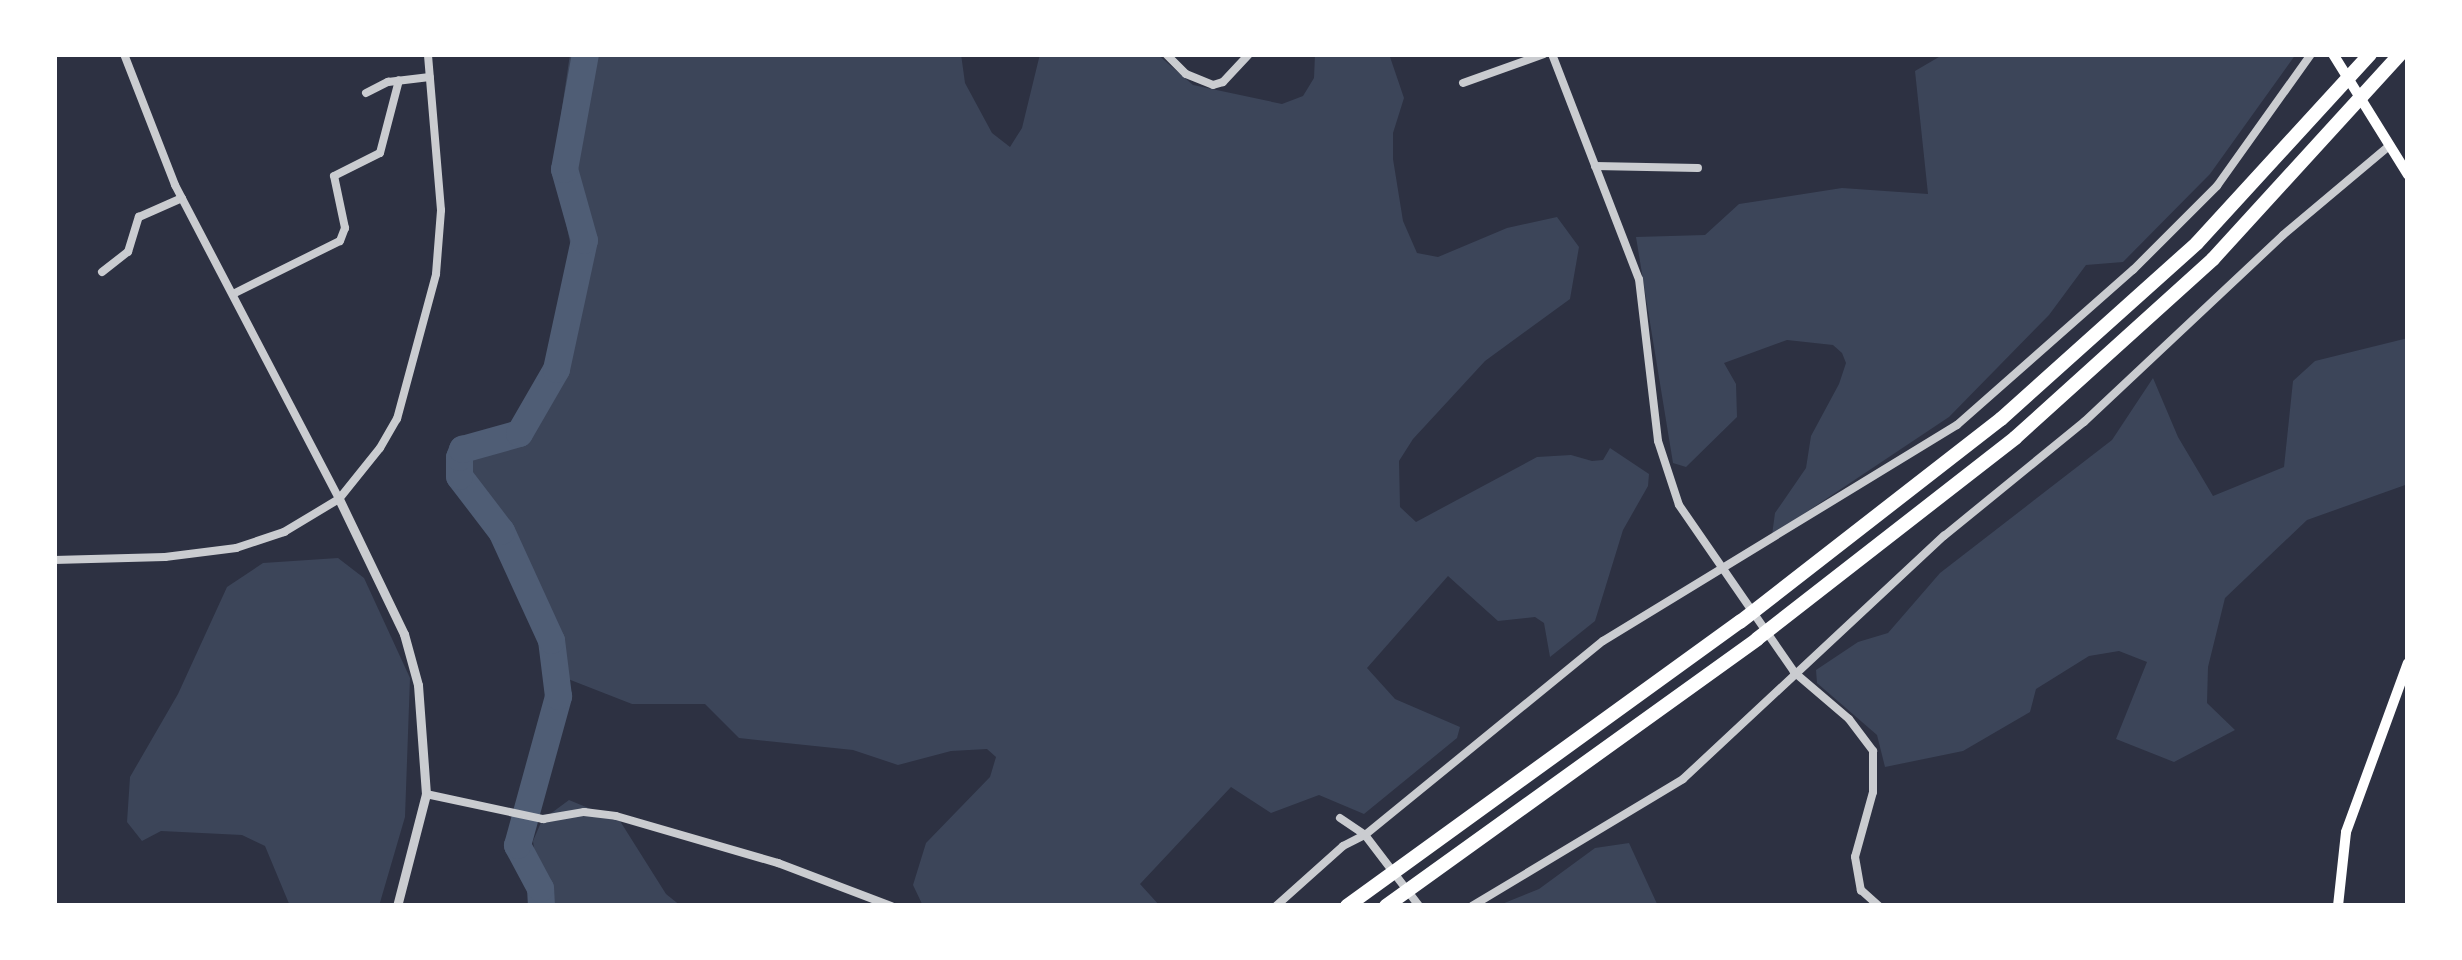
<!DOCTYPE html>
<html>
<head>
<meta charset="utf-8">
<style>
	body { margin:0 }
	#map { position:relative; width:2462px; height:960px; overflow:hidden; background:#2d3142; font-family:Montserrat,sans-serif }
	div>[style] { position:absolute }
	[style*='--x'] { left:calc(var(--x)*1px); top:calc(var(--y)*1px); width:calc(var(--w)*1px); rotate:calc(var(--a)*1deg) }
	.green>* { inset:0; background:#3c4559 }
	.river>* { height:27px; margin:-13.5px; padding:0 13.5px; transform-origin:13.5px; border-radius:13.5px; background:#4f5d75 }
	.minor>* { height:8px; margin:-4px; padding:0 4px; transform-origin:4px; border-radius:4px; background:#caccd0 }
	.tertiary>* { height:9px; margin:-4.5px; padding:0 4.5px; transform-origin:4.5px; border-radius:4.5px; background:#caccd0 }
	.secondary>* { height:10px; margin:-5px; padding:0 5px; transform-origin:5px; border-radius:5px; background:#fff }
	.motorway>* { height:14px; margin:-7px; padding:0 7px; transform-origin:7px; border-radius:7px; background:#fff }
	span { translate:-50% -50%; white-space:nowrap; text-align:center; line-height:1.15; -webkit-text-stroke:12px #fff; paint-order:stroke }
	.frame { position:absolute; inset:0; border:57px solid #fff; pointer-events:none }
</style>
</head>
<body>
<div id="map">
	<div class="green">
		<div style="clip-path:polygon(570px 54px,961px 54px,965px 83px,992px 133px,1010px 147px,1022px 128px,1040px 54px,1157px 54px,1193px 85px,1282px 104px,1303px 96px,1314px 78px,1315px 54px,1389px 54px,1404px 98px,1393px 133px,1393px 159px,1403px 221px,1417px 253px,1438px 257px,1507px 228px,1557px 217px,1579px 247px,1570px 299px,1485px 361px,1413px 439px,1399px 461px,1400px 507px,1416px 522px,1537px 457px,1571px 455px,1592px 461px,1603px 460px,1610px 448px,1649px 474px,1648px 486px,1623px 530px,1595px 621px,1550px 657px,1544px 623px,1535px 617px,1498px 621px,1448px 576px,1367px 668px,1395px 699px,1460px 727px,1457px 738px,1364px 814px,1319px 795px,1271px 813px,1231px 787px,1140px 884px,1160px 906px,923px 906px,913px 885px,926px 843px,990px 777px,996px 757px,987px 749px,951px 751px,898px 765px,853px 750px,739px 738px,705px 704px,632px 704px,568px 679px,560px 671px,548px 626px,511px 563px,498px 520px,470px 469px,475px 446px,523px 423px,563px 334px,572px 253px,554px 162px)"></div>
		<div style="clip-path:polygon(1944px 54px,2296px 54px,2210px 174px,2123px 262px,2086px 265px,2049px 315px,1949px 417px,1772px 535px,1775px 513px,1806px 468px,1811px 436px,1839px 384px,1846px 363px,1842px 353px,1833px 345px,1787px 340px,1724px 363px,1736px 384px,1737px 417px,1686px 467px,1673px 463px,1636px 237px,1705px 235px,1739px 204px,1842px 188px,1928px 194px,1915px 71px)"></div>
		<div style="clip-path:polygon(2408px 338px,2408px 484px,2307px 520px,2225px 598px,2208px 667px,2207px 703px,2235px 730px,2174px 762px,2116px 739px,2147px 662px,2119px 651px,2089px 656px,2036px 689px,2030px 712px,1963px 751px,1885px 767px,1877px 735px,1817px 683px,1816px 670px,1858px 642px,1888px 633px,1940px 573px,2112px 440px,2153px 378px,2178px 437px,2213px 496px,2284px 467px,2293px 381px,2315px 361px)"></div>
		<div style="clip-path:polygon(338px 558px,364px 578px,410px 678px,405px 817px,379px 906px,290px 906px,265px 846px,242px 835px,161px 831px,142px 841px,127px 822px,130px 777px,178px 694px,227px 587px,263px 563px)"></div>
		<div style="clip-path:polygon(569px 800px,620px 821px,666px 894px,681px 906px,542px 906px,533px 841px,542px 820px)"></div>
		<div style="clip-path:polygon(1629px 843px,1658px 906px,1497px 906px,1539px 889px,1595px 848px)"></div>
	</div>
	<div class="river">
		<div style="--x:541;--y:906;--w:18;--a:-93"></div>
		<div style="--x:540;--y:888;--w:49;--a:-118.1"></div>
		<div style="--x:517;--y:845;--w:155;--a:-74.6"></div>
		<div style="--x:558;--y:696;--w:56;--a:-97.1"></div>
		<div style="--x:551;--y:640;--w:120;--a:-114.6"></div>
		<div style="--x:501;--y:531;--w:69;--a:-127.4"></div>
		<div style="--x:459;--y:476;--w:19;--a:-90"></div>
		<div style="--x:459;--y:457;--w:9;--a:-69"></div>
		<div style="--x:462;--y:449;--w:59;--a:-15.7"></div>
		<div style="--x:519;--y:433;--w:74;--a:-60"></div>
		<div style="--x:556;--y:369;--w:132;--a:-77.8"></div>
		<div style="--x:584;--y:240;--w:74;--a:-105.7"></div>
		<div style="--x:564;--y:169;--w:117;--a:-79.7"></div>
	</div>
	<div class="minor">
		<div style="--x:124;--y:54;--w:141;--a:68.7"></div>
		<div style="--x:175;--y:185;--w:354;--a:62.4"></div>
		<div style="--x:1166;--y:54;--w:28;--a:45"></div>
		<div style="--x:1186;--y:74;--w:29;--a:22"></div>
		<div style="--x:1213;--y:85;--w:10;--a:-17"></div>
		<div style="--x:1223;--y:82;--w:38;--a:-47"></div>
		<div style="--x:1552;--y:54;--w:241;--a:68.9"></div>
		<div style="--x:1639;--y:279;--w:163;--a:83.3"></div>
		<div style="--x:1658;--y:441;--w:67;--a:71.8"></div>
		<div style="--x:1679;--y:505;--w:203;--a:55.4"></div>
		<div style="--x:1794;--y:672;--w:72;--a:40.5"></div>
		<div style="--x:1849;--y:719;--w:40;--a:53"></div>
		<div style="--x:1873;--y:751;--w:41;--a:90"></div>
		<div style="--x:1873;--y:792;--w:67;--a:105.5"></div>
		<div style="--x:1855;--y:857;--w:34;--a:80"></div>
		<div style="--x:1861;--y:890;--w:24;--a:42"></div>
		<div style="--x:1463;--y:83;--w:86;--a:-19.7"></div>
		<div style="--x:366;--y:93;--w:25;--a:-27"></div>
		<div style="--x:388;--y:82;--w:42;--a:-6.8"></div>
		<div style="--x:1595;--y:166;--w:103;--a:1.1"></div>
		<div style="--x:102;--y:272;--w:33;--a:-38"></div>
		<div style="--x:128;--y:252;--w:37;--a:-73"></div>
		<div style="--x:139;--y:217;--w:47;--a:-23.8"></div>
		<div style="--x:233;--y:294;--w:119;--a:-26.4"></div>
		<div style="--x:340;--y:241;--w:14;--a:-69"></div>
		<div style="--x:345;--y:228;--w:53;--a:-101.9"></div>
		<div style="--x:334;--y:176;--w:51;--a:-26.6"></div>
		<div style="--x:380;--y:153;--w:75;--a:-75.4"></div>
		<div style="--x:54;--y:560;--w:111;--a:-1.5"></div>
		<div style="--x:165;--y:557;--w:72;--a:-7.2"></div>
		<div style="--x:236;--y:548;--w:51;--a:-18.4"></div>
		<div style="--x:284;--y:532;--w:64;--a:-31"></div>
		<div style="--x:339;--y:499;--w:65;--a:-51.2"></div>
		<div style="--x:380;--y:448;--w:34;--a:-60"></div>
		<div style="--x:397;--y:419;--w:150;--a:-74.9"></div>
		<div style="--x:436;--y:274;--w:64;--a:-85.5"></div>
		<div style="--x:441;--y:210;--w:157;--a:-94.8"></div>
		<div style="--x:426;--y:794;--w:120;--a:12.1"></div>
		<div style="--x:543;--y:819;--w:42;--a:-9.7"></div>
		<div style="--x:584;--y:812;--w:32;--a:7"></div>
		<div style="--x:616;--y:816;--w:169;--a:16.2"></div>
		<div style="--x:778;--y:863;--w:121;--a:20.8"></div>
		<div style="--x:1340;--y:818;--w:30;--a:34"></div>
		<div style="--x:1365;--y:835;--w:89;--a:52.7"></div>
		<div style="--x:1276;--y:906;--w:90;--a:-41.8"></div>
		<div style="--x:1343;--y:846;--w:25;--a:-27"></div>
		<div style="--x:1365;--y:835;--w:307;--a:-39.2"></div>
		<div style="--x:1603;--y:641;--w:415;--a:-31.4"></div>
		<div style="--x:1957;--y:425;--w:235;--a:-41.4"></div>
		<div style="--x:2133;--y:270;--w:119;--a:-45"></div>
		<div style="--x:2217;--y:186;--w:162;--a:-54.5"></div>
		<div style="--x:1472;--y:906;--w:246;--a:-31"></div>
		<div style="--x:1683;--y:779;--w:357;--a:-43"></div>
		<div style="--x:1944;--y:536;--w:181;--a:-39.2"></div>
		<div style="--x:2084;--y:422;--w:273;--a:-43.2"></div>
		<div style="--x:2283;--y:235;--w:137;--a:-40"></div>
	</div>
	<div class="tertiary">
		<div style="--x:339;--y:499;--w:150;--a:64.3"></div>
		<div style="--x:404;--y:634;--w:53;--a:74.6"></div>
		<div style="--x:418;--y:685;--w:109;--a:85.8"></div>
		<div style="--x:426;--y:794;--w:116;--a:104.5"></div>
	</div>
	<div class="secondary">
		<div style="--x:2333;--y:54;--w:142;--a:58.2"></div>
		<div style="--x:2338;--y:906;--w:74;--a:-83.8"></div>
		<div style="--x:2346;--y:832;--w:180;--a:-69.9"></div>
	</div>
	<div class="motorway">
		<div style="--x:1347;--y:906;--w:485;--a:-35.9"></div>
		<div style="--x:1740;--y:622;--w:331;--a:-37.9"></div>
		<div style="--x:2001;--y:419;--w:263;--a:-41.9"></div>
		<div style="--x:2197;--y:243;--w:256;--a:-47.5"></div>
		<div style="--x:1386;--y:906;--w:457;--a:-35.7"></div>
		<div style="--x:1757;--y:639;--w:327;--a:-37.9"></div>
		<div style="--x:2015;--y:438;--w:267;--a:-42.1"></div>
		<div style="--x:2213;--y:259;--w:277;--a:-47.6"></div>
	</div>
	<div class="frame"></div>
</div>
</body>
</html>
